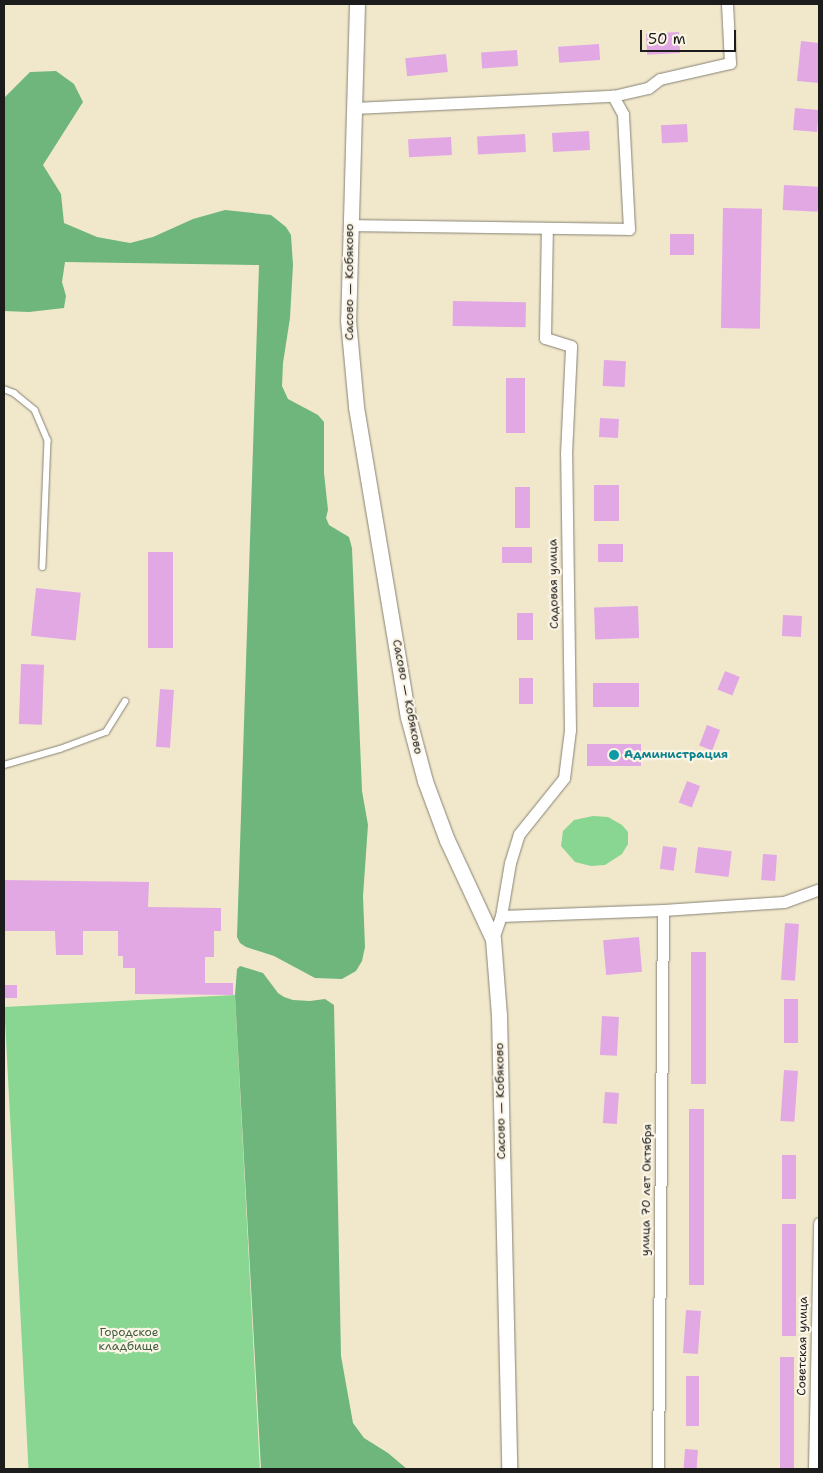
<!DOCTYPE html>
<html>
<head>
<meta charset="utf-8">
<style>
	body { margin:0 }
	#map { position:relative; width:823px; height:1473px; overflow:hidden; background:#f1e8cc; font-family:"Shantell Sans",sans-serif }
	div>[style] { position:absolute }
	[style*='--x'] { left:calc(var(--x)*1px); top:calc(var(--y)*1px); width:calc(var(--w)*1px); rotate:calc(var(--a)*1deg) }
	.green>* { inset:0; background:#89d592; transform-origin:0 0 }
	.forest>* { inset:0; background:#6eb67c }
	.building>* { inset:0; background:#e1a8e4; transform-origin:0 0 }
	.roads { filter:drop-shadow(0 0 1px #868274) drop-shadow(0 0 1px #868274) }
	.service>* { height:5.5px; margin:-2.75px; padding:0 2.75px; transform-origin:2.75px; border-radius:2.75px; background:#fff }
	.minor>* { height:11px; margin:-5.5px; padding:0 5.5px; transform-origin:5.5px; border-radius:5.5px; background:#fff }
	.tertiary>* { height:15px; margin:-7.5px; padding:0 7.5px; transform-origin:7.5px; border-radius:7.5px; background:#fff }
	.dots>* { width:14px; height:14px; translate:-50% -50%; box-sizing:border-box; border:2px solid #fcf5e5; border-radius:50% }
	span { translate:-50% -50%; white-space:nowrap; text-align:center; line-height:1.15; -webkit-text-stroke:4.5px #fcf5e5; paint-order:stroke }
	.street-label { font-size:12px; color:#1c1c1c }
	.culture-label { font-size:12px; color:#0d838f; font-weight:700 }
	.left { translate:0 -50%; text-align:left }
	.park-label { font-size:12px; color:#425d45 }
	.frame { position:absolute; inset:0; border:5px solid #1c1c1c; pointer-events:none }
	.scale { position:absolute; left:640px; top:30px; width:96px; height:22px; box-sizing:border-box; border:2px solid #1c1c1c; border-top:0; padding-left:6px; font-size:15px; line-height:18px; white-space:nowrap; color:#1c1c1c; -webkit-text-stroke:4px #fcf5e5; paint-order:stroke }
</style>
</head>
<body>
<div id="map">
	<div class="green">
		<div style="clip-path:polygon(593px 816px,608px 817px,622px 825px,628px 832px,628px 844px,622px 854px,605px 865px,591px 866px,575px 862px,561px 846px,563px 831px,574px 820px)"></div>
		<div style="left:235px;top:995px;width:475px;height:231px;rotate:87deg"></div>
	</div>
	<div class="forest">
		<div style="clip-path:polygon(56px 71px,74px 84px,83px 102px,43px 165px,61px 194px,64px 223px,97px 237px,130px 243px,153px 237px,193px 219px,225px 210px,271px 215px,286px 227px,291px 235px,293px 265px,290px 318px,283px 363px,282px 386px,288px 399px,318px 415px,324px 422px,324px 473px,328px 510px,326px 518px,329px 525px,349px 537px,352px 548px,362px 791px,368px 825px,363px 896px,365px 947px,362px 961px,356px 971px,342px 979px,315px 978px,274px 956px,246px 947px,240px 943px,237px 937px,259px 265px,65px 262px,62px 282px,66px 296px,64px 308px,29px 312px,4px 311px,4px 98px,30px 72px)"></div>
		<div style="clip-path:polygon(240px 966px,263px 973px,278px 993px,284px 997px,293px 1000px,310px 1001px,325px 999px,334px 1005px,341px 1356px,353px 1423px,364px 1438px,388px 1453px,407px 1469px,261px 1469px,235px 995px,237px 969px)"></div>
	</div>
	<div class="building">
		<div style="left:679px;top:32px;width:21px;height:33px;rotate:87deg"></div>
		<div style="clip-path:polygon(801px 41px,819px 43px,819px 83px,797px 81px)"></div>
		<div style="left:599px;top:44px;width:16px;height:41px;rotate:86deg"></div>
		<div style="left:517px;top:50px;width:16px;height:36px;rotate:86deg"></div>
		<div style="left:446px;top:54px;width:18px;height:41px;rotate:84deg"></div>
		<div style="left:795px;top:108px;width:24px;height:22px;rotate:5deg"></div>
		<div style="left:687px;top:124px;width:18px;height:26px;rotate:87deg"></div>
		<div style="left:589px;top:131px;width:19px;height:37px;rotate:87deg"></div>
		<div style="left:525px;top:134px;width:18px;height:48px;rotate:87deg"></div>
		<div style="left:451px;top:137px;width:18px;height:43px;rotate:87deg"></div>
		<div style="left:784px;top:185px;width:35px;height:25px;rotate:3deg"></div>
		<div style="left:723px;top:208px;width:39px;height:120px;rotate:1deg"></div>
		<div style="left:670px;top:234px;width:24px;height:21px"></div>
		<div style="left:453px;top:301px;width:73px;height:25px;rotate:1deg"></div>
		<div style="left:604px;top:360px;width:22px;height:26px;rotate:3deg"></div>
		<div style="left:506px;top:378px;width:19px;height:55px"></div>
		<div style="left:600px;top:418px;width:19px;height:19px;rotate:3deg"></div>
		<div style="left:594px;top:485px;width:25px;height:36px"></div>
		<div style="left:515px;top:487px;width:15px;height:41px"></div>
		<div style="left:598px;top:544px;width:25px;height:18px"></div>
		<div style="left:532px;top:547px;width:16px;height:30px;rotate:90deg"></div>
		<div style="left:148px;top:552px;width:25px;height:96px"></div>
		<div style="left:36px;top:588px;width:45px;height:48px;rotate:6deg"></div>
		<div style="left:638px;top:606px;width:32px;height:44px;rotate:88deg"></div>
		<div style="left:517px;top:613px;width:16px;height:27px"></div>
		<div style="left:783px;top:615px;width:19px;height:21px;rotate:3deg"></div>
		<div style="left:21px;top:664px;width:23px;height:60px;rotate:2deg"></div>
		<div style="left:725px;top:671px;width:16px;height:20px;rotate:22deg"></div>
		<div style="left:519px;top:678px;width:14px;height:26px"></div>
		<div style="left:593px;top:683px;width:46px;height:24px"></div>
		<div style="left:160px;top:689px;width:14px;height:58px;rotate:4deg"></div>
		<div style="left:707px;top:725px;width:14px;height:22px;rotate:21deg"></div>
		<div style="left:587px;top:744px;width:54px;height:22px"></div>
		<div style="left:687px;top:781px;width:14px;height:23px;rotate:21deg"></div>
		<div style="left:663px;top:846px;width:14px;height:23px;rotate:8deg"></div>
		<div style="left:698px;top:847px;width:34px;height:26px;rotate:7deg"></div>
		<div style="left:763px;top:854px;width:14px;height:26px;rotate:4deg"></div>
		<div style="clip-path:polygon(4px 880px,149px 882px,148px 907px,221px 908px,221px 931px,214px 931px,214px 957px,205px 957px,205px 983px,233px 983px,233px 995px,135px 994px,135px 968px,123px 968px,123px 956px,118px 956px,118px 931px,83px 931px,83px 955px,56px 955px,55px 931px,4px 931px)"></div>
		<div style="left:785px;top:923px;width:14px;height:57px;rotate:4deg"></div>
		<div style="left:639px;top:937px;width:35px;height:36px;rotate:85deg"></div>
		<div style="left:691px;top:952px;width:15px;height:132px"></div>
		<div style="left:4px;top:985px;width:13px;height:13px"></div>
		<div style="left:784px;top:999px;width:14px;height:44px"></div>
		<div style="left:602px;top:1016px;width:17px;height:39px;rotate:3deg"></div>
		<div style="left:784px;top:1070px;width:14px;height:51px;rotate:4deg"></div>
		<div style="left:605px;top:1092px;width:14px;height:31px;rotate:4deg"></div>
		<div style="left:689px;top:1109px;width:15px;height:176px"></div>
		<div style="left:782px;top:1155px;width:14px;height:44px"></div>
		<div style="left:782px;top:1224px;width:14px;height:112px"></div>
		<div style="left:686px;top:1310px;width:15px;height:43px;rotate:4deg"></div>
		<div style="left:780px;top:1357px;width:14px;height:111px"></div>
		<div style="left:686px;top:1376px;width:13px;height:50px"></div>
		<div style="left:685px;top:1449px;width:13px;height:20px;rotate:4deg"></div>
	</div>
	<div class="roads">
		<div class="service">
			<div style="--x:4;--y:389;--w:11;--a:22"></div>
			<div style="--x:14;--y:393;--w:27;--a:39"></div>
			<div style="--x:35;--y:410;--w:33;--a:67"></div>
			<div style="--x:48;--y:440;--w:127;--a:92.3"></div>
			<div style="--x:4;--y:765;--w:58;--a:-15.9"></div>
			<div style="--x:60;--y:749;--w:49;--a:-20.3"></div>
			<div style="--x:106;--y:732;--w:36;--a:-58"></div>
		</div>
		<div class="minor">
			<div style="--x:354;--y:108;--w:259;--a:-2.7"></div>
			<div style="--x:613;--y:96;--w:36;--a:-13"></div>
			<div style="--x:648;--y:88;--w:15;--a:-37"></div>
			<div style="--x:660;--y:79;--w:72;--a:-12.9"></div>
			<div style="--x:730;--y:63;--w:59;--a:-92.9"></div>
			<div style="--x:350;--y:225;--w:279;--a:0.8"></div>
			<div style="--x:629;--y:229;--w:115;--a:-93"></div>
			<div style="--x:623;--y:114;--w:21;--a:-119"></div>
			<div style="--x:501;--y:916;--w:162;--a:-2.1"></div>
			<div style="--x:663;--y:910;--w:121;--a:-3.8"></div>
			<div style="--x:784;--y:902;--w:37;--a:-20"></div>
			<div style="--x:493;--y:939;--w:24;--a:-71"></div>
			<div style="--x:501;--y:916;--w:54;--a:-80.4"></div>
			<div style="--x:510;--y:863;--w:30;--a:-73"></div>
			<div style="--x:519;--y:834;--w:72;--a:-51.2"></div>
			<div style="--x:564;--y:778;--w:48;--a:-82.9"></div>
			<div style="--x:570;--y:730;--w:276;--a:-90.8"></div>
			<div style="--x:566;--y:454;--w:108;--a:-87.3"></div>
			<div style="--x:571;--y:346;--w:27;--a:-163"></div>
			<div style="--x:545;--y:338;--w:110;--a:-89"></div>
			<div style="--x:658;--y:1469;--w:559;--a:-89.49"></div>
			<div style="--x:814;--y:1469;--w:246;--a:-88.8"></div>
		</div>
		<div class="tertiary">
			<div style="--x:357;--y:4;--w:316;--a:91.6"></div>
			<div style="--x:348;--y:320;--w:87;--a:84.7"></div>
			<div style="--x:356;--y:407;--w:314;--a:80.5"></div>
			<div style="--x:408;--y:717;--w:66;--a:75.1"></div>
			<div style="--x:425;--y:781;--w:63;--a:69.6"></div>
			<div style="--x:447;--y:840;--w:109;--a:65.1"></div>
			<div style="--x:493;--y:939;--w:76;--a:85.5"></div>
			<div style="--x:499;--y:1015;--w:454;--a:88.7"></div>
		</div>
	</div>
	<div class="dots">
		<div style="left:614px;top:755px;background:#0f9aa8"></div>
	</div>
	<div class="street-label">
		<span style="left:350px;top:282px;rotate:-90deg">Сасово — Кобяково</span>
		<span style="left:554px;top:584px;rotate:-91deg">Садовая улица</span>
		<span style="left:407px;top:697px;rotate:79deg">Сасово — Кобяково</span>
		<span style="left:501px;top:1101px;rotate:-91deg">Сасово — Кобяково</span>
		<span style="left:647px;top:1190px;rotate:-89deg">улица 70 лет Октября</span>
		<span style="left:803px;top:1346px;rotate:-89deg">Советская улица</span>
	</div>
	<div class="culture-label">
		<span class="left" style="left:624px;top:755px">Администрация</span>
	</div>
	<div class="park-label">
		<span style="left:129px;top:1340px">Городское<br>кладбище</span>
	</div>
	<div class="frame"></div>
	<div class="scale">50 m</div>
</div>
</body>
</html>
